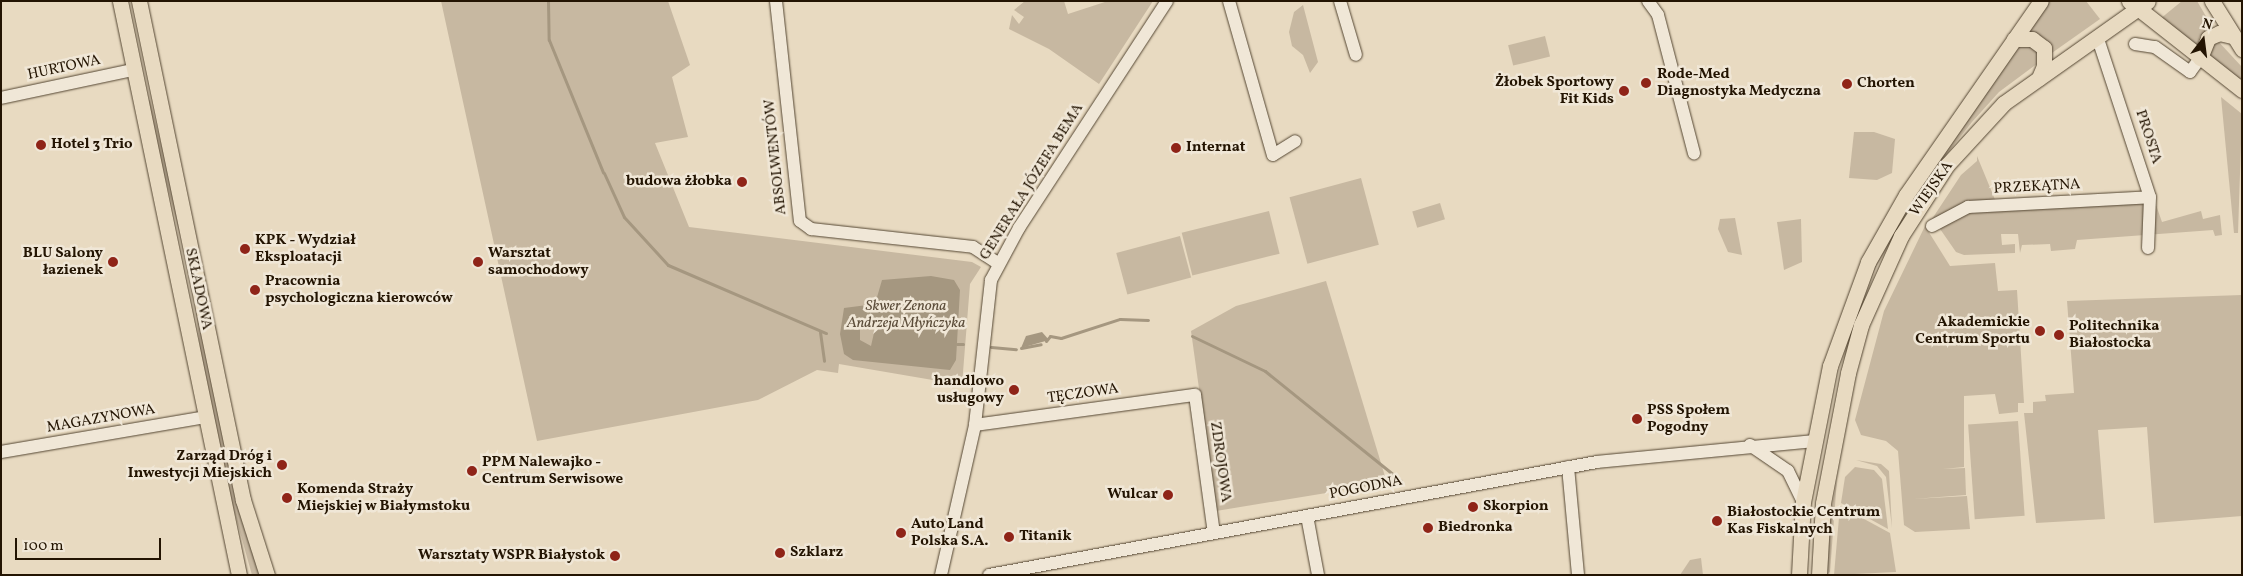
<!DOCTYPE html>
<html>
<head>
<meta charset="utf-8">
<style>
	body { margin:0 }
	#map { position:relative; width:2243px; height:576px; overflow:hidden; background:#e8dac1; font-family:Vollkorn,serif }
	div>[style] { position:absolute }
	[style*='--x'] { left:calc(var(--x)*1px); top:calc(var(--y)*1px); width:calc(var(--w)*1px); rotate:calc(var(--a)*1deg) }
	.green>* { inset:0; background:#c7b8a1; transform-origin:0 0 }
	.water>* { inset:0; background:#a59780 }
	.stream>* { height:3px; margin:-1.5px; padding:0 1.5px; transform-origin:1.5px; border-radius:1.5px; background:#a59780 }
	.roads { filter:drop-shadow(0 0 1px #544632) drop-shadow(0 0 1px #544632) }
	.minor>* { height:12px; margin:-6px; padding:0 6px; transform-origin:6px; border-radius:6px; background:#f0e7d7 }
	.major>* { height:15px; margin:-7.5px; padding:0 7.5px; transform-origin:7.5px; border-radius:7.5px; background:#e8dac1 }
	.dots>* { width:14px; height:14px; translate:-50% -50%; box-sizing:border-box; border:2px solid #f0e7d7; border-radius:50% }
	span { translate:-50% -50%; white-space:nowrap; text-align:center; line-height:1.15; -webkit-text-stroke:5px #f0e7d7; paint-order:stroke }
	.street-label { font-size:15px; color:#231402 }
	.poi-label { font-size:15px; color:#231402; font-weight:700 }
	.left { translate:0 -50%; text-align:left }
	.right { translate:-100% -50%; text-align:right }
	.park-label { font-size:15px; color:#5c4d3a; font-style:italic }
	.frame { position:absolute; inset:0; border:2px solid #231402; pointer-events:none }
	.north { position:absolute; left:2178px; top:15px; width:50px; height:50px; -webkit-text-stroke:4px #f0e7d7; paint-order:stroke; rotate:15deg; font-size:14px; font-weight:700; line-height:20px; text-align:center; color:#231402 }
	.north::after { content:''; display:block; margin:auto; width:18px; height:22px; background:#231402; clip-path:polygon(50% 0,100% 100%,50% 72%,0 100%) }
	.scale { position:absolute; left:15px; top:538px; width:146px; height:22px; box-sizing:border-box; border:2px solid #231402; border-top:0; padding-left:6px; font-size:15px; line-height:18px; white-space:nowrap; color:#231402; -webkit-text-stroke:4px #f0e7d7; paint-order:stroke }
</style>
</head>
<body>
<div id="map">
	<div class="green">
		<div style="clip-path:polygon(441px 1px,668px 1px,690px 65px,672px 77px,688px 137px,655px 143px,689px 227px,972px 262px,981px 267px,970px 284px,962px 385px,839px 364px,838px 373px,817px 370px,758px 400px,537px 441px)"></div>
		<div style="clip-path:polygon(1025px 1px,1064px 1px,1068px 14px,1108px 1px,1153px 1px,1099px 84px,1049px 49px,1009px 29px,1012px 15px,1019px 24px,1024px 17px,1014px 10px)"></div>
		<div style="clip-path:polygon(2048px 1px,2086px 1px,2100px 19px,2049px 55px,2025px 32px)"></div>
		<div style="clip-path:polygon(2182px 1px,2197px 1px,2214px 30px,2200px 36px,2196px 47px,2160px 19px)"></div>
		<div style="clip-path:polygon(1303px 5px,1318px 62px,1310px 73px,1303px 55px,1292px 46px,1289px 32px,1294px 12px)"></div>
		<div style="left:1545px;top:36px;width:21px;height:38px;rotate:76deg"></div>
		<div style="clip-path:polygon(2217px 40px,2242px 67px,2242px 83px,2205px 54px,2206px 45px)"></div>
		<div style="clip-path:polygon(2023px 41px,2038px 52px,2038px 63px,1999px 92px,1972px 122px,1923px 185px,1876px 267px,1860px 305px,1832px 418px,1855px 305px,1887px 236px)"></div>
		<div style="clip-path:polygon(2221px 97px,2242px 114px,2238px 233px,2234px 233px)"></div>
		<div style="clip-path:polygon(150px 100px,174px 194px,180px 235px,145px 101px)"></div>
		<div style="clip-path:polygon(1854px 132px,1874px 132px,1895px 139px,1892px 173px,1877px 180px,1849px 178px)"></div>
		<div style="clip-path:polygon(1977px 156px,1996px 202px,1932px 219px,1961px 175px,1977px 161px)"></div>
		<div style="left:1361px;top:178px;width:69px;height:74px;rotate:75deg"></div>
		<div style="clip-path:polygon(2155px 202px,2162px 222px,2201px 211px,2203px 219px,2220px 215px,2222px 235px,2215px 236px,2213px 230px,2077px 240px,2075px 249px,2051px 251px,2050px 244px,2022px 245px,2020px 253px,2018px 234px,2001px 234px,2002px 245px,2015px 244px,2015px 253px,1964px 255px,1956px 252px,1938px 226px,1955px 214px)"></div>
		<div style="left:1440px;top:203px;width:17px;height:29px;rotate:73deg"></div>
		<div style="left:1269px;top:211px;width:44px;height:90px;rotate:76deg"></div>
		<div style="clip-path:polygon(1735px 218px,1742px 255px,1728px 252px,1718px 229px,1720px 219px)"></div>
		<div style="clip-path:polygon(1801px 219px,1802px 262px,1784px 270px,1777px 222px)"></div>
		<div style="clip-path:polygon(1925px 226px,1950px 266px,1995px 263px,1998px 291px,2017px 290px,2024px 403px,2018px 403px,2018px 412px,1999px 414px,1995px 394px,1964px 396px,1964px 467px,1943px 469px,1965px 468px,1966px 495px,1913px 499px,1967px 496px,1970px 529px,1915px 532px,1904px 525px,1898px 451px,1886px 441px,1861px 435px,1855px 420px,1884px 311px)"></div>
		<div style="left:1180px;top:236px;width:43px;height:66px;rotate:75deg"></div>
		<div style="clip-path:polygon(1326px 281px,1387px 483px,1216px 511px,1191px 331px,1236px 306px)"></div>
		<div style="clip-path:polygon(194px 295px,260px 575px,252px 575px,228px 489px,201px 357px)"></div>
		<div style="clip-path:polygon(2242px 295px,2242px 516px,2154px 523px,2147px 427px,2098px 430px,2105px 519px,2036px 523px,2024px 413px,2033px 413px,2033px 402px,2046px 401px,2045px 395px,2074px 393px,2067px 301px)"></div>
		<div style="left:2018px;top:421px;width:95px;height:50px;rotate:86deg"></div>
		<div style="clip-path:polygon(1856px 460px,1881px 464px,1889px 471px,1892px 528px,1886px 477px,1877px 466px)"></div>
		<div style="clip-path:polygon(1855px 467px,1874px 470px,1882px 479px,1888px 529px,1841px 503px,1845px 477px)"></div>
		<div style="clip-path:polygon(1837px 479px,1830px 572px,1826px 575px,1830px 517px)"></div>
		<div style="clip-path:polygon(1840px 506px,1890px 533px,1896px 572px,1834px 575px)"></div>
		<div style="clip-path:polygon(1701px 558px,1703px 575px,1680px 575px,1690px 560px)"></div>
	</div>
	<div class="water">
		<div style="clip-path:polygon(evenodd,931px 276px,954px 280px,960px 290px,956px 360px,950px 370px,853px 360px,844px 354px,840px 334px,844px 308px,875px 304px,882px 280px,931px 276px,866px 319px,876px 324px,871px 346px,860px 340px,860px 326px,866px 319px)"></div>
		<div style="clip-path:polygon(1042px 332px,1049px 340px,1021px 348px,1026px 336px)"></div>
	</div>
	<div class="stream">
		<div style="--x:548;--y:1;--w:39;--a:89"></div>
		<div style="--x:549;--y:40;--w:143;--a:67.8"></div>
		<div style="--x:604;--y:173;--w:48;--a:65.6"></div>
		<div style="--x:624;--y:217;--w:65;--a:47.5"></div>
		<div style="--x:668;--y:265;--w:172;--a:23.3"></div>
		<div style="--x:820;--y:332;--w:29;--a:82"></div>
		<div style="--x:1192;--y:336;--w:81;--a:25.6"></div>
		<div style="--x:1265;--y:371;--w:174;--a:38.9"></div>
		<div style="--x:1046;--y:341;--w:6;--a:-51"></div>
		<div style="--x:1050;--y:336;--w:11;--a:10"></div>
		<div style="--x:1061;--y:338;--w:62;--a:-17.9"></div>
		<div style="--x:1120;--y:319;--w:28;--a:2"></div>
		<div style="--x:957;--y:344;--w:6;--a:0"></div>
		<div style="--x:991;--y:347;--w:25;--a:5"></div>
		<div style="--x:1021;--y:348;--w:20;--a:-11"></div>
	</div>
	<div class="roads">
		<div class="minor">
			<div style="--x:776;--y:1;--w:221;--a:83.8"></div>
			<div style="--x:800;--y:221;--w:14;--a:36"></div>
			<div style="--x:811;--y:229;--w:163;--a:6.3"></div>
			<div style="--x:973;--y:247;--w:31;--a:33"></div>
			<div style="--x:1229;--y:1;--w:160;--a:74.1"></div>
			<div style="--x:1273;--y:155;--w:26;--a:-32"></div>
			<div style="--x:1340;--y:1;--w:56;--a:73.5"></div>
			<div style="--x:1648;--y:1;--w:17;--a:54"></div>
			<div style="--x:1658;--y:15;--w:143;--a:75.4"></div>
			<div style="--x:2098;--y:39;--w:166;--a:71.8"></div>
			<div style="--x:2150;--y:197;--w:51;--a:92.2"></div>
			<div style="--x:2135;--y:44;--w:20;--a:9"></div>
			<div style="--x:2155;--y:47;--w:43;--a:35.5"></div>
			<div style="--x:2190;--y:72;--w:17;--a:-54"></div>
			<div style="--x:1;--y:98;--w:135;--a:-12"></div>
			<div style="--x:1932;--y:226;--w:41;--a:-27.8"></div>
			<div style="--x:1968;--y:207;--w:182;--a:-3.1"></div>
			<div style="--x:975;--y:425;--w:222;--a:-7.8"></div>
			<div style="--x:1195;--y:395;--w:139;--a:82.2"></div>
			<div style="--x:1750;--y:445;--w:46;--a:34.4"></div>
			<div style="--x:1788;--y:471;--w:34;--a:64"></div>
			<div style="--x:1;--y:452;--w:207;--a:-9.7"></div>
			<div style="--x:1568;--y:467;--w:108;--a:84.7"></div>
			<div style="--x:1307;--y:516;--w:60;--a:79.4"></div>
			<div style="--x:941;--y:575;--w:154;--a:-77.2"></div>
			<div style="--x:975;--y:425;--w:146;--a:-83.7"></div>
			<div style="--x:991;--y:280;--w:59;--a:-61.7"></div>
			<div style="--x:1019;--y:228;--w:271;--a:-56.9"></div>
			<div style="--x:989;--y:575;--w:618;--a:-10.53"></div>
			<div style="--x:1597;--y:462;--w:218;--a:-5.5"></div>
		</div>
		<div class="major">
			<div style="--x:120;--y:1;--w:586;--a:78.29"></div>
			<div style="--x:139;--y:1;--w:510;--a:78.23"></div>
			<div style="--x:243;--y:500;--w:79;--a:72.3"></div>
			<div style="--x:2129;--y:1;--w:144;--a:38.2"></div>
			<div style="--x:2212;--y:1;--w:57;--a:58"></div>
			<div style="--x:2014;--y:39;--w:18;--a:0"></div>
			<div style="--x:2032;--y:39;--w:15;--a:37"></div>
			<div style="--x:2044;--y:48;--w:18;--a:90"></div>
			<div style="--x:2044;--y:66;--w:13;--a:113"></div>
			<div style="--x:2200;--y:58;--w:22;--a:-68"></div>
			<div style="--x:2208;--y:38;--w:12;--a:-24"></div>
			<div style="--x:2219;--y:33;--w:13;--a:13"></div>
			<div style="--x:1799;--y:575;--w:73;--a:-86.9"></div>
			<div style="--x:1803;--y:502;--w:139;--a:-78.8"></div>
			<div style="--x:1830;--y:366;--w:111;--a:-69.9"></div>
			<div style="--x:1868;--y:262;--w:77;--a:-60.4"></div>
			<div style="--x:1906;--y:195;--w:236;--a:-55.2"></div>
			<div style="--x:1819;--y:575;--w:72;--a:-86.8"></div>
			<div style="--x:1823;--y:503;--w:132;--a:-79.1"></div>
			<div style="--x:1848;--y:373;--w:50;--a:-74.8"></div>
			<div style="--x:1861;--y:325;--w:98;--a:-65.8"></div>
			<div style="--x:1901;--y:236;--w:85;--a:-57.1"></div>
			<div style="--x:1947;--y:165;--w:84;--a:-47.4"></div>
			<div style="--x:2004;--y:103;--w:176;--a:-35.3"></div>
		</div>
	</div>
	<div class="dots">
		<div style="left:1646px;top:83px;background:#8f2418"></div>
		<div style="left:1847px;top:84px;background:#8f2418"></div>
		<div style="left:1624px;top:91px;background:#8f2418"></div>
		<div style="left:41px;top:145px;background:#8f2418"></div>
		<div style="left:1176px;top:148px;background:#8f2418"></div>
		<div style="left:742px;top:182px;background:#8f2418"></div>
		<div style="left:245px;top:249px;background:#8f2418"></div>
		<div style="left:113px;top:262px;background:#8f2418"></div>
		<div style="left:478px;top:262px;background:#8f2418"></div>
		<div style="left:255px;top:290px;background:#8f2418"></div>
		<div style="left:2040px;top:331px;background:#8f2418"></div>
		<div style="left:2059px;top:335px;background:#8f2418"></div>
		<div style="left:1014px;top:390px;background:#8f2418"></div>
		<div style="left:1637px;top:419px;background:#8f2418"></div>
		<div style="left:282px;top:465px;background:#8f2418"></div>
		<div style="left:472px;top:471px;background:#8f2418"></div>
		<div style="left:1168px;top:495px;background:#8f2418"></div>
		<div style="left:287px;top:498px;background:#8f2418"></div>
		<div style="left:1473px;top:507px;background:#8f2418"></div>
		<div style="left:1717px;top:521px;background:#8f2418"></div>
		<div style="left:1428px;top:528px;background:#8f2418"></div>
		<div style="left:901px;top:533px;background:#8f2418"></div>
		<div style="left:1009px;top:537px;background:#8f2418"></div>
		<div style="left:780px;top:553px;background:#8f2418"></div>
		<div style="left:615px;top:556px;background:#8f2418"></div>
	</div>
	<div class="street-label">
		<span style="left:64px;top:68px;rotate:-12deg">HURTOWA</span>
		<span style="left:2148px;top:137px;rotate:72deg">PROSTA</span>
		<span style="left:776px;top:157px;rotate:-96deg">ABSOLWENTÓW</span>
		<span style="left:1032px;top:182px;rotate:-58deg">GENERAŁA JÓZEFA BEMA</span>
		<span style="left:2037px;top:187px;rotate:-3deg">PRZEKĄTNA</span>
		<span style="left:1932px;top:189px;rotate:-55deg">WIEJSKA</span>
		<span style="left:198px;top:289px;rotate:78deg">SKŁADOWA</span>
		<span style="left:1083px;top:394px;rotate:-8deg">TĘCZOWA</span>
		<span style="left:101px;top:419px;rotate:-10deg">MAGAZYNOWA</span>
		<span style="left:1220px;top:462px;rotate:82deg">ZDROJOWA</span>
		<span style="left:1366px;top:488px;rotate:-11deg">POGODNA</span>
	</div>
	<div class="poi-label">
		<span class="left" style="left:1657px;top:83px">Rode-Med<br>Diagnostyka Medyczna</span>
		<span class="right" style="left:1614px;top:91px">Żłobek Sportowy<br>Fit Kids</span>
		<span class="left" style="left:1857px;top:84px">Chorten</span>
		<span class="left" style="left:51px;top:145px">Hotel 3 Trio</span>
		<span class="left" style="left:1186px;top:148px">Internat</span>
		<span class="right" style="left:732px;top:182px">budowa żłobka</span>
		<span class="left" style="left:255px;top:249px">KPK - Wydział<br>Eksploatacji</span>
		<span class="right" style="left:103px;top:262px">BLU Salony<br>łazienek</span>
		<span class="left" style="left:488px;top:262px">Warsztat<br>samochodowy</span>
		<span class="left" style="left:265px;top:290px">Pracownia<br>psychologiczna kierowców</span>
		<span class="right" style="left:2030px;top:331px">Akademickie<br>Centrum Sportu</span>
		<span class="left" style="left:2069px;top:335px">Politechnika<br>Białostocka</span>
		<span class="right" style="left:1004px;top:390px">handlowo<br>usługowy</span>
		<span class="left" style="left:1647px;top:419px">PSS Społem<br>Pogodny</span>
		<span class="right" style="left:272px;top:465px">Zarząd Dróg i<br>Inwestycji Miejskich</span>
		<span class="left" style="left:482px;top:471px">PPM Nalewajko -<br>Centrum Serwisowe</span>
		<span class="left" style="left:297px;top:498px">Komenda Straży<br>Miejskiej w Białymstoku</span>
		<span class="right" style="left:1158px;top:495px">Wulcar</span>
		<span class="left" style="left:1483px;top:507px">Skorpion</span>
		<span class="left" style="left:1727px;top:521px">Białostockie Centrum<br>Kas Fiskalnych</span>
		<span class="left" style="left:911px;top:533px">Auto Land<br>Polska S.A.</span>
		<span class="left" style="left:1438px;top:528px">Biedronka</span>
		<span class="left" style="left:1019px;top:537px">Titanik</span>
		<span class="left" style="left:790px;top:553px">Szklarz</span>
		<span class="right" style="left:605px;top:556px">Warsztaty WSPR Białystok</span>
	</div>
	<div class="park-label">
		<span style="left:906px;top:315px">Skwer Zenona<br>Andrzeja Młyńczyka</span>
	</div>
	<div class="frame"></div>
	<div class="north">N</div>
	<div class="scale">100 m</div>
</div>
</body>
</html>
